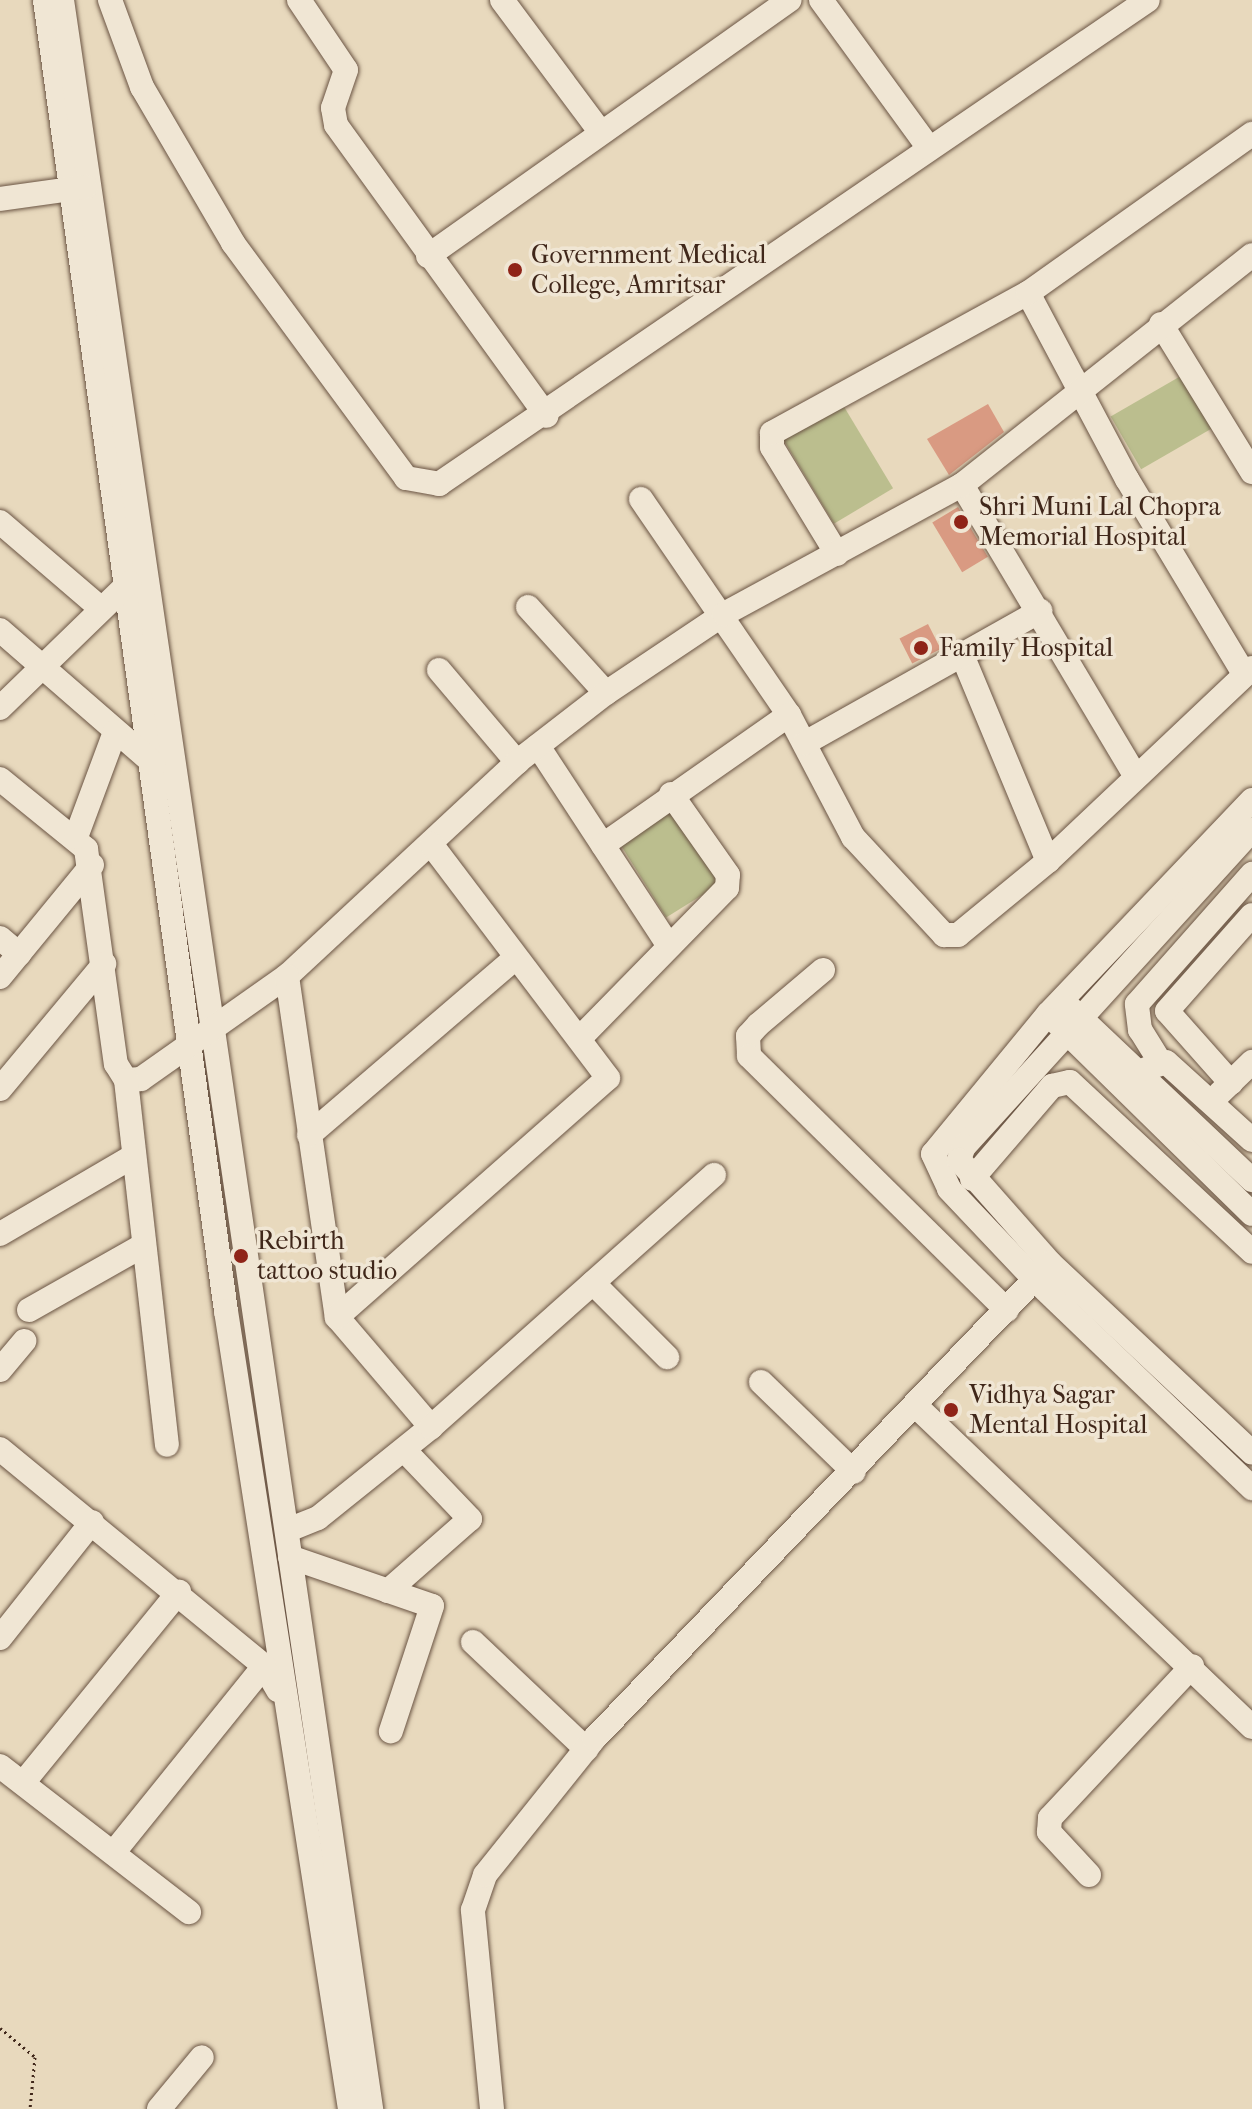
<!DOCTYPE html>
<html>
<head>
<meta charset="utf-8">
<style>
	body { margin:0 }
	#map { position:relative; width:1252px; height:2109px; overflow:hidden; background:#e8d9bd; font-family:"IM FELL French Canon",serif }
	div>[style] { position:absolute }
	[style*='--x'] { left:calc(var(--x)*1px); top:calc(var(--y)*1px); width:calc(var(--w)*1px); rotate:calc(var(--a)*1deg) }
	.green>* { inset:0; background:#bbbe8e; transform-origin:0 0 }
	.building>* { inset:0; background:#d99a82; transform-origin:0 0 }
	.path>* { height:3px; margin-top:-1.5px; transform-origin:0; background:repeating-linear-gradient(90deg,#40271a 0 2px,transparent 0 6px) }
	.roads { filter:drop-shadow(0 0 2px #6a5443) drop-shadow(0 0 2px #6a5443) }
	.minor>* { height:24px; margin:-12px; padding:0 12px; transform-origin:12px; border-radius:12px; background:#f0e6d4 }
	.dots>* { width:22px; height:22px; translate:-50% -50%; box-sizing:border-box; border:4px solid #f0e6d4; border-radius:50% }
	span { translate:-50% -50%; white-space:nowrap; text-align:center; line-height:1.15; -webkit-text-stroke:7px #f0e6d4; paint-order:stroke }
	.poi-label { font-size:26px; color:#40271a }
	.left { translate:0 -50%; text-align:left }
</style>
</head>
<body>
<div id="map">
	<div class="green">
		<div style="left:1186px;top:373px;width:61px;height:87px;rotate:60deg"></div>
		<div style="left:840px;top:400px;width:103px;height:69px;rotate:59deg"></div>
		<div style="left:673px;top:806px;width:91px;height:65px;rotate:58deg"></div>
	</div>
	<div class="building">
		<div style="clip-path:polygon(988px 404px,1004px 432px,949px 475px,927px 439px)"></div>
		<div style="left:958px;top:507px;width:58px;height:30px;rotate:59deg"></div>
		<div style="left:928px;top:624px;width:28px;height:32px;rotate:63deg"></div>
	</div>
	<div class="path">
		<div style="--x:0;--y:2028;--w:45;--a:39.6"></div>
		<div style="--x:35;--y:2057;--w:52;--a:95.5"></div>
	</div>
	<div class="roads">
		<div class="minor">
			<div style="--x:45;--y:0;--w:1323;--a:82.14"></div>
			<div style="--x:226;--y:1311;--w:808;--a:81.17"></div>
			<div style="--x:62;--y:0;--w:2132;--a:81.66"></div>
			<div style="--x:110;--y:0;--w:93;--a:69.8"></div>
			<div style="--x:142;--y:87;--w:181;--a:59.7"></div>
			<div style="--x:233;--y:243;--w:292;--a:53.6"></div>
			<div style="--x:406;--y:478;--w:34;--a:10"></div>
			<div style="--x:439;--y:484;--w:858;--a:-34.32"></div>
			<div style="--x:299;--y:0;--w:84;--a:56.1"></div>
			<div style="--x:346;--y:70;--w:40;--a:108.9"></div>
			<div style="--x:333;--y:108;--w:17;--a:80"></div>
			<div style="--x:336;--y:125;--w:359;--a:54.1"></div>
			<div style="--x:502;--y:0;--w:162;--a:53.3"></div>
			<div style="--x:821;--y:0;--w:183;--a:53.9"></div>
			<div style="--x:0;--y:199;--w:86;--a:-8"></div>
			<div style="--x:428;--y:256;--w:443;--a:-35.3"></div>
			<div style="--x:1028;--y:293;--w:211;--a:62"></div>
			<div style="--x:1127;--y:479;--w:227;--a:59"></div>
			<div style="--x:1161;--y:324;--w:174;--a:58.4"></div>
			<div style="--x:962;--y:485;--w:338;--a:59.2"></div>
			<div style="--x:641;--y:499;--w:262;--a:55.6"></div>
			<div style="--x:789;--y:715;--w:138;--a:62.3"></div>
			<div style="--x:853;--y:837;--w:134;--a:47.1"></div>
			<div style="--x:944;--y:935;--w:14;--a:0"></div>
			<div style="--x:958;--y:935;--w:117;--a:-39.4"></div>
			<div style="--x:1048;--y:861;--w:281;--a:-43.4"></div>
			<div style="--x:0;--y:522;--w:130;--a:40.6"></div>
			<div style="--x:837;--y:554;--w:125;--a:-121.3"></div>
			<div style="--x:772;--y:447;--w:14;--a:-90"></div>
			<div style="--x:772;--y:433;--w:292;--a:-28.7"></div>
			<div style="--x:1028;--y:293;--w:275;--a:-35.4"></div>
			<div style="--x:528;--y:607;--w:116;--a:47.8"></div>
			<div style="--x:0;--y:630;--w:203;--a:41"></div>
			<div style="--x:963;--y:657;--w:221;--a:67.4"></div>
			<div style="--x:439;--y:670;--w:121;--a:49.7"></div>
			<div style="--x:0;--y:708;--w:180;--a:-44.1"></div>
			<div style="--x:805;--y:743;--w:270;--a:-29.3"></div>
			<div style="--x:538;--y:746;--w:239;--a:56.8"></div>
			<div style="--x:0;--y:779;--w:111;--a:39.1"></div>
			<div style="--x:86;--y:849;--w:217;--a:82.1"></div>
			<div style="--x:116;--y:1064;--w:19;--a:58"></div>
			<div style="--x:126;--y:1080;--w:15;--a:-4"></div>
			<div style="--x:141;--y:1079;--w:179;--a:-35.2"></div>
			<div style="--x:287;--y:976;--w:314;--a:-42.9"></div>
			<div style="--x:517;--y:762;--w:113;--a:-37.8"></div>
			<div style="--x:606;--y:693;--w:142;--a:-33.8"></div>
			<div style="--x:724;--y:614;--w:271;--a:-28.5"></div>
			<div style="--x:962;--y:485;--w:370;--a:-38.4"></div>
			<div style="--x:1252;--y:800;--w:296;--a:133.6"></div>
			<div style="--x:1048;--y:1014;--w:181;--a:129.4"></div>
			<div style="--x:933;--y:1154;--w:38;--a:65"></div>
			<div style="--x:949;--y:1189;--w:125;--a:46.6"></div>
			<div style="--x:1035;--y:1280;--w:301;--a:43.8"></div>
			<div style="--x:1252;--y:830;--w:428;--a:132.3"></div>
			<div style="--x:964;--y:1146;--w:15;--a:110"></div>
			<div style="--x:959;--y:1160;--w:137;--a:48.5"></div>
			<div style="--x:1050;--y:1263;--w:277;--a:43.2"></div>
			<div style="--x:76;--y:837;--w:112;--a:-69.6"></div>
			<div style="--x:603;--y:845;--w:227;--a:-35"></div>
			<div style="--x:0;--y:938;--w:25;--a:40"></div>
			<div style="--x:823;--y:970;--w:85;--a:139.8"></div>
			<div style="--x:758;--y:1025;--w:15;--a:132"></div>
			<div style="--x:748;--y:1036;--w:20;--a:87"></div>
			<div style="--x:749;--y:1056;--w:362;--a:44.6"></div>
			<div style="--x:287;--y:976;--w:345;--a:81.7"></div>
			<div style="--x:337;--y:1317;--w:145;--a:49.5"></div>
			<div style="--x:0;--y:977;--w:145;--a:-50.6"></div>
			<div style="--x:1069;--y:1007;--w:252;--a:43.4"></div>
			<div style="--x:1054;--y:1020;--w:277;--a:44.4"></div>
			<div style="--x:580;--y:1038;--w:210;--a:-45.6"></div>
			<div style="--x:727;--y:888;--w:13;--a:-86"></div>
			<div style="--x:728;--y:875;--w:99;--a:-125.1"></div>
			<div style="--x:1159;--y:1060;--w:36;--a:-122"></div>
			<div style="--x:1140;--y:1030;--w:26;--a:-97"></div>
			<div style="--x:1137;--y:1004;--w:174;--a:-48.5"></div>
			<div style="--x:1146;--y:1069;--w:21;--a:-19"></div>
			<div style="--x:1166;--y:1062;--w:116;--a:42.2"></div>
			<div style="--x:126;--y:1080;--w:367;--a:83.6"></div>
			<div style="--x:1231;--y:1083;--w:96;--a:-131.6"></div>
			<div style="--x:1167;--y:1011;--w:128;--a:-48.5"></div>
			<div style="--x:0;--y:1089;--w:163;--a:-50.2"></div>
			<div style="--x:1220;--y:1093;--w:45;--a:-44.1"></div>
			<div style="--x:309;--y:1135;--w:270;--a:-40.6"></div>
			<div style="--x:972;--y:1179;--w:123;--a:-49.3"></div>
			<div style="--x:1052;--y:1086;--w:18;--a:-13"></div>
			<div style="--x:1070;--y:1082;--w:249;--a:43"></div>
			<div style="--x:0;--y:1234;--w:151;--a:-30.3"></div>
			<div style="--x:593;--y:1283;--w:105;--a:45"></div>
			<div style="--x:29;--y:1310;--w:130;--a:-29.5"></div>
			<div style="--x:337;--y:1317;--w:361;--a:-41.4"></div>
			<div style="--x:608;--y:1078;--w:293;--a:-127.1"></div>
			<div style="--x:0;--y:1370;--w:38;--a:-50"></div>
			<div style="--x:761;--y:1382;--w:129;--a:44.1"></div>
			<div style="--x:917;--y:1407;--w:463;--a:43.7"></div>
			<div style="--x:0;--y:1449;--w:342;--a:39.4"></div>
			<div style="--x:264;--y:1666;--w:28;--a:60"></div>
			<div style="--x:288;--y:1530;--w:32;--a:-22"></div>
			<div style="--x:318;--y:1518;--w:145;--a:-38.8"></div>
			<div style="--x:431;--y:1427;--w:379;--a:-41.7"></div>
			<div style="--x:290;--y:1557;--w:150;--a:19"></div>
			<div style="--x:432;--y:1606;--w:132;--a:108.2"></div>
			<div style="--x:388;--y:1591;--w:109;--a:-41.3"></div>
			<div style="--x:470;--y:1519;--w:95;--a:-133.7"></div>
			<div style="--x:0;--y:1638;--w:148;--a:-51.6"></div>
			<div style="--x:473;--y:1642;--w:156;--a:43.4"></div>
			<div style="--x:0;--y:1766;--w:239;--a:37.7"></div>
			<div style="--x:23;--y:1783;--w:247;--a:-50.8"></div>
			<div style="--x:114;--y:1852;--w:239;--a:-51.1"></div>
			<div style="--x:1089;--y:1875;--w:59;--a:-132.9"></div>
			<div style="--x:1049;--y:1832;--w:14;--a:-86"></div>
			<div style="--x:1050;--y:1818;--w:208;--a:-46.9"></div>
			<div style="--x:159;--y:2109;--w:67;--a:-50.4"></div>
			<div style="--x:492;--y:2109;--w:200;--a:-95.5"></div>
			<div style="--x:473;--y:1910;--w:37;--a:-71"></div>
			<div style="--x:485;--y:1875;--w:174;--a:-51.3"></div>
			<div style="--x:594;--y:1739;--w:659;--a:-46.23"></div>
		</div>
	</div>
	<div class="dots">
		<div style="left:515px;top:270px;background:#8f2418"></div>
		<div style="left:961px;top:522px;background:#8f2418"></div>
		<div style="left:921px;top:648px;background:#8f2418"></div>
		<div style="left:241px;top:1256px;background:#8f2418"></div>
		<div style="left:951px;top:1410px;background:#8f2418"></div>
	</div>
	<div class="poi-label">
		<span class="left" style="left:531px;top:270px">Government Medical<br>College, Amritsar</span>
		<span class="left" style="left:979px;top:522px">Shri Muni Lal Chopra<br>Memorial Hospital</span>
		<span class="left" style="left:939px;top:648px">Family Hospital</span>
		<span class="left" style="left:257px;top:1256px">Rebirth<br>tattoo studio</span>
		<span class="left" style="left:969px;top:1410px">Vidhya Sagar<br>Mental Hospital</span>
	</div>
</div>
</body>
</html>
